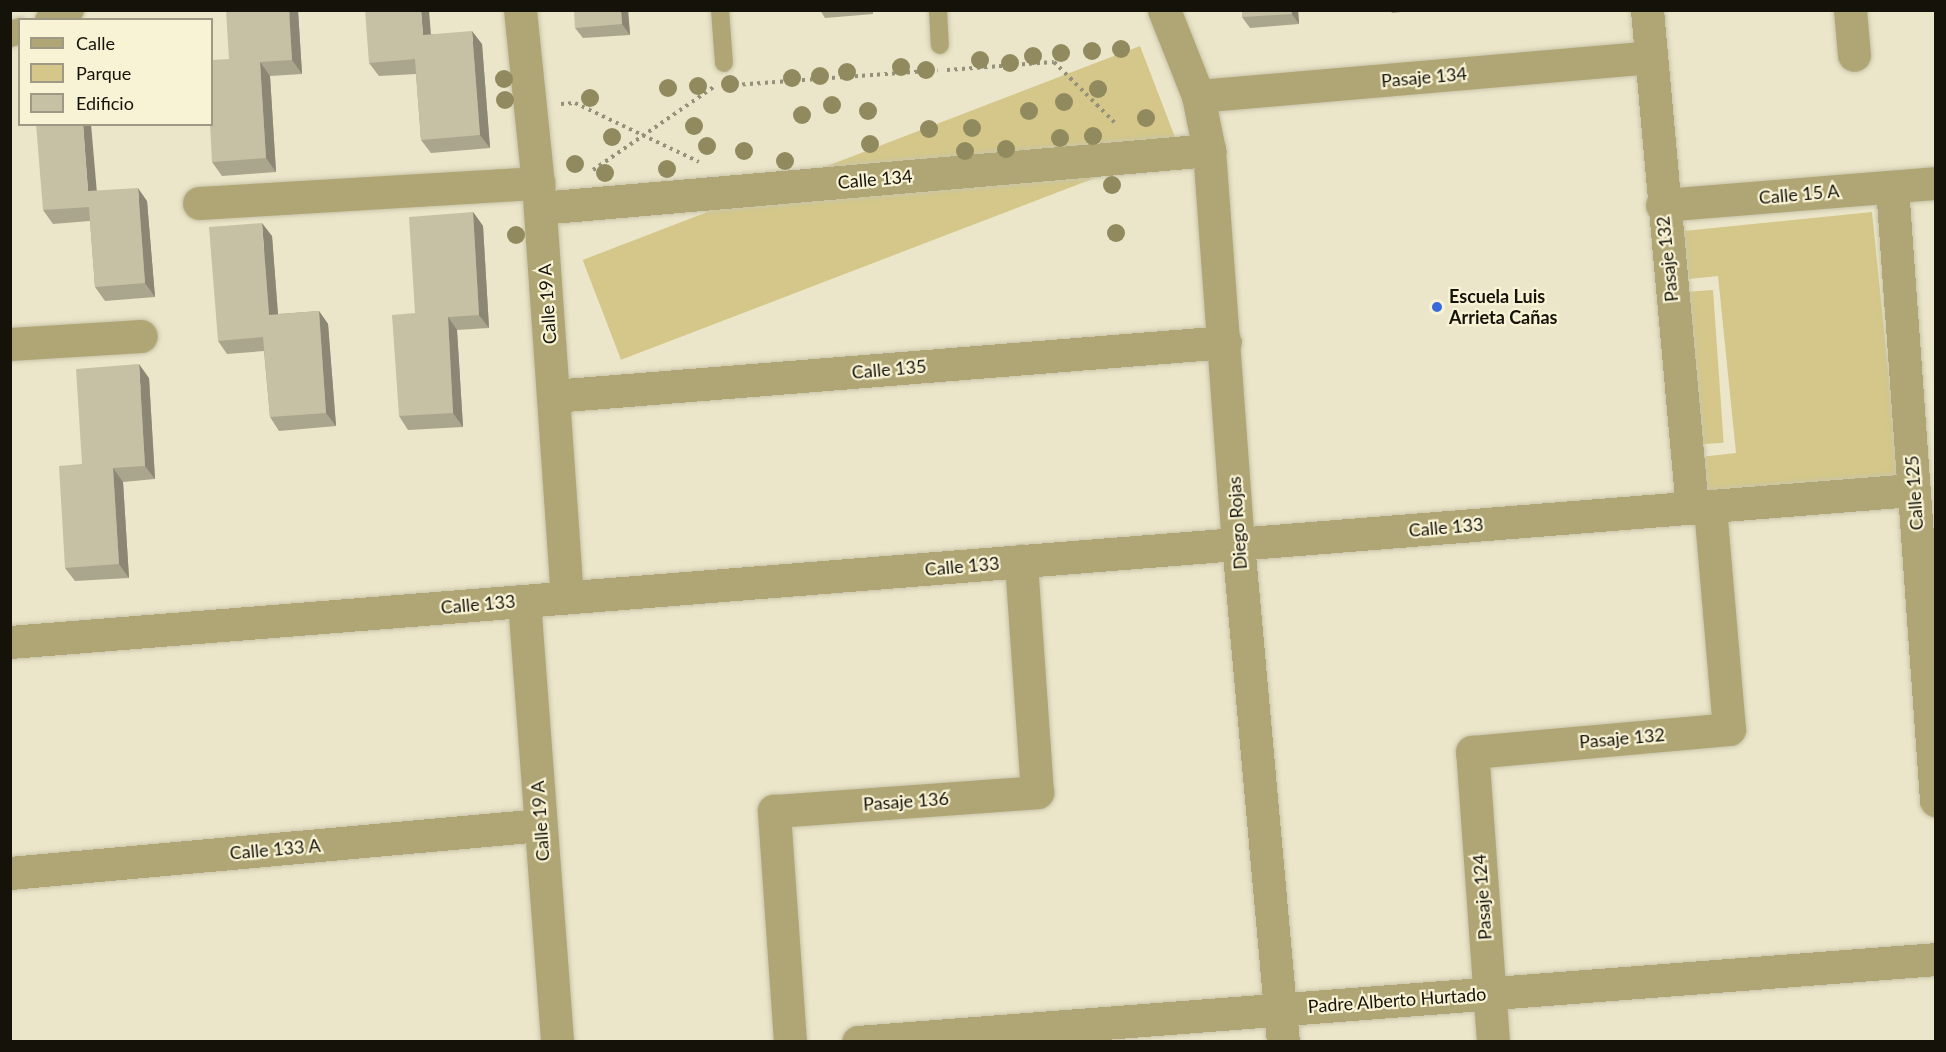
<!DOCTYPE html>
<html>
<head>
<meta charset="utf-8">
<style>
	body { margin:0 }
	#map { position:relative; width:1946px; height:1052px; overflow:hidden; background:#ebe6c9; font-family:Lato,sans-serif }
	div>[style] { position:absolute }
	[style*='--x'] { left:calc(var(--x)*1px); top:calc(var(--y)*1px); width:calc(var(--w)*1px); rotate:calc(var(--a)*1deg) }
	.green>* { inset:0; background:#d4c789; transform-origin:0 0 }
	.path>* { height:4px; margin-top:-2px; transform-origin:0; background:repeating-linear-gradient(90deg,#94917b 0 3px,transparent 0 7.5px) }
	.roads { filter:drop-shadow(0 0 2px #c9c4aa) drop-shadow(0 0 2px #c9c4aa) }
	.service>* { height:18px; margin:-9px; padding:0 9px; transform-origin:9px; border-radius:9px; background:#b0a675 }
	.pedestrian>* { height:26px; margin:-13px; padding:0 13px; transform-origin:13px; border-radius:13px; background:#b0a675 }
	.minor>* { height:33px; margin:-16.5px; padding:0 16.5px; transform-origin:16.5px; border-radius:16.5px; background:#b0a675 }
	.trees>* { width:18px; height:18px; margin:-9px; border-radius:50%; background:#918a5e }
	.wall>* { inset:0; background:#aaa68e }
	.shaded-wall>* { inset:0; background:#8b8774 }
	.building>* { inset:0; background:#c6c1a5 }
	.dots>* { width:16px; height:16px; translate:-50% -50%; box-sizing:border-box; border:3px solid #f9f3d6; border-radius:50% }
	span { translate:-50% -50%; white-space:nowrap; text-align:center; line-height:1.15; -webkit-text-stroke:4.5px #f9f3d6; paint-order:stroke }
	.street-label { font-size:18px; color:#151309 }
	.poi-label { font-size:18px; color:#151309; font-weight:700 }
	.left { translate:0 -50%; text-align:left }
	.frame { position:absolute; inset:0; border:12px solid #151309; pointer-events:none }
	.legend { position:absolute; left:18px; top:18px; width:195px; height:108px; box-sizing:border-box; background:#f9f3d6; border:2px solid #9e9984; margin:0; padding:8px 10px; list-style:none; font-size:18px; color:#151309 }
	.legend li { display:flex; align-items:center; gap:12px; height:30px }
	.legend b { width:30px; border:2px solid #9e9984 }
</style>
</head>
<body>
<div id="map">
	<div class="green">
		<div style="left:1140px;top:46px;width:107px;height:597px;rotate:69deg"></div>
		<div style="clip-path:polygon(1872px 212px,1899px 477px,1704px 497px,1700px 457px,1736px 453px,1718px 276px,1689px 279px,1684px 231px)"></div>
		<div style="left:1713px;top:290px;width:153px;height:29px;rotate:86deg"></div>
	</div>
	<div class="path">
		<div style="--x:947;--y:70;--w:107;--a:-4.3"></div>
		<div style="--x:1054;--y:62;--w:89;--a:45"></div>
		<div style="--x:735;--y:85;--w:203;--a:-4.2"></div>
		<div style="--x:561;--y:104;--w:14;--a:-4"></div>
		<div style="--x:575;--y:103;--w:137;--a:25.4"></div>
		<div style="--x:593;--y:170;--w:148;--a:-34.5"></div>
	</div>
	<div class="roads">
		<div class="service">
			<div style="--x:720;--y:10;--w:53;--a:85.7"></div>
			<div style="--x:938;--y:10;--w:35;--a:87"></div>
		</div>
		<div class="pedestrian">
			<div style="--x:48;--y:20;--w:25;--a:-23"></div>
			<div style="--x:10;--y:34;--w:10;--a:-17"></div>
		</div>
		<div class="minor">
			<div style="--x:520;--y:10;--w:174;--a:84.1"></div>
			<div style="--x:538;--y:183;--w:415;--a:86"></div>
			<div style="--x:1164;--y:10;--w:92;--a:68.4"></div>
			<div style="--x:1198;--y:96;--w:55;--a:78.5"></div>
			<div style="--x:1209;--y:150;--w:394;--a:85.8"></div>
			<div style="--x:1238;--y:543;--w:501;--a:84.85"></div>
			<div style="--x:1647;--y:10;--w:500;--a:84.84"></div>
			<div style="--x:1850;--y:10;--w:45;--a:84.9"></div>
			<div style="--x:1198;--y:96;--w:453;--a:-4.9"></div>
			<div style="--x:1892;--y:187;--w:615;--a:85.89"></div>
			<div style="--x:199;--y:203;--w:340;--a:-3.4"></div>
			<div style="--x:1662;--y:205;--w:275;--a:-4.6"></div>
			<div style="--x:540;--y:208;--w:672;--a:-4.95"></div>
			<div style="--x:10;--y:344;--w:131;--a:-3.5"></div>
			<div style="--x:553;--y:396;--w:674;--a:-4.59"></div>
			<div style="--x:524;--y:601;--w:442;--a:85.7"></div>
			<div style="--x:10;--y:642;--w:1909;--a:-4.57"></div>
			<div style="--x:10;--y:873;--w:532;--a:-5.17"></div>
			<div style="--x:790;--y:1042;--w:232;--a:-94"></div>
			<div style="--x:774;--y:811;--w:264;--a:-4.1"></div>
			<div style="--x:1037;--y:792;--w:232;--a:-94"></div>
			<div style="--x:858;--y:1042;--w:1081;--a:-4.4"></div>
			<div style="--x:1493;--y:1042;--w:291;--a:-94.1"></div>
			<div style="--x:1472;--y:752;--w:258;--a:-5.1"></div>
			<div style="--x:1729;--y:729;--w:224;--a:-94.9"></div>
		</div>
	</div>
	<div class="trees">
		<div style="left:1121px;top:49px"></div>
		<div style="left:1092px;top:51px"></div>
		<div style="left:1061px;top:53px"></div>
		<div style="left:1033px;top:56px"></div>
		<div style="left:980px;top:60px"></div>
		<div style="left:1010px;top:63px"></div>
		<div style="left:901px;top:67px"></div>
		<div style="left:926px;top:70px"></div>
		<div style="left:847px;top:72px"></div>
		<div style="left:820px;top:76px"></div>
		<div style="left:792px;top:78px"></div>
		<div style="left:504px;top:79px"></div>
		<div style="left:730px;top:84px"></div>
		<div style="left:698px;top:86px"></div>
		<div style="left:668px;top:88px"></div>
		<div style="left:1098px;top:89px"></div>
		<div style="left:590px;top:98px"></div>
		<div style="left:505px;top:100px"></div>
		<div style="left:1064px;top:102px"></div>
		<div style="left:832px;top:105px"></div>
		<div style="left:868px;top:111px"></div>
		<div style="left:1029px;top:111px"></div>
		<div style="left:802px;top:115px"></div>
		<div style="left:1146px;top:118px"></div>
		<div style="left:694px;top:126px"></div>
		<div style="left:972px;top:128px"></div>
		<div style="left:929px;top:129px"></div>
		<div style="left:1093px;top:136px"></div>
		<div style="left:612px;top:137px"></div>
		<div style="left:1060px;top:138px"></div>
		<div style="left:870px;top:144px"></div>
		<div style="left:707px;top:146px"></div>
		<div style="left:1006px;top:149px"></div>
		<div style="left:744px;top:151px"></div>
		<div style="left:965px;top:151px"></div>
		<div style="left:785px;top:161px"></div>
		<div style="left:575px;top:164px"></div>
		<div style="left:667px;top:169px"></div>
		<div style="left:605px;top:173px"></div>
		<div style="left:1112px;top:185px"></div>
		<div style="left:1116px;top:233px"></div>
		<div style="left:516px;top:235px"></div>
	</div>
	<div class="wall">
		<div style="clip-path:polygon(298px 10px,302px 74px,270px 76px,276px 172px,222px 176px,212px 162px,229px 59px)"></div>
		<div style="clip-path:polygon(628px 10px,630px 35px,583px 38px,575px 28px)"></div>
		<div style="clip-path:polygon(820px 10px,873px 10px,873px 14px,825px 18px)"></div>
		<div style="clip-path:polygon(1242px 10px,1298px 10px,1299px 24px,1250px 28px,1242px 17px)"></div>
		<div style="clip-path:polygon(1390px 10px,1420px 10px,1392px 13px)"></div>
		<div style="clip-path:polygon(431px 34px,482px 44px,490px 148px,431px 153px,421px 140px,416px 74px,379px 76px,369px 63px)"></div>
		<div style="clip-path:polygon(97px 191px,147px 201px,155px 297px,105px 301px,95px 287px,90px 221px,53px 224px,43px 210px)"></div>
		<div style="clip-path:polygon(473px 212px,483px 226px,489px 328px,457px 330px,463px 427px,408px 430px,399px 416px,415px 313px)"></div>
		<div style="clip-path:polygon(272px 236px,278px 314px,319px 311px,328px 324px,336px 426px,279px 431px,270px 417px,264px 351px,227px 354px,218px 341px)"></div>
		<div style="clip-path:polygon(149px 378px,155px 479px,123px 482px,129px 578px,75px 581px,65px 568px,82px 464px)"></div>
	</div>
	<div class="shaded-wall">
		<div style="clip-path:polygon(289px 10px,298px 10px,302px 74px,292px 60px)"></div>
		<div style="clip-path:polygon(421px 10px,429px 10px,432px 48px,423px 35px)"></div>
		<div style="clip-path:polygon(621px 10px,628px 10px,630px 35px,622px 24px)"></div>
		<div style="clip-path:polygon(1291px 10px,1298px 10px,1299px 24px,1292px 14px)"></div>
		<div style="clip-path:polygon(472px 31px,482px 44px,490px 148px,480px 135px)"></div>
		<div style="clip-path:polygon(260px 62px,270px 76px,276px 172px,266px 158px)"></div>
		<div style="clip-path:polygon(83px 124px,91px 124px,98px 205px,88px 191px)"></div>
		<div style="clip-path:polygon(138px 188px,147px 201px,155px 297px,145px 283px)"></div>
		<div style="clip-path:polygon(473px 212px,483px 226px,489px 328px,479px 315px)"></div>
		<div style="clip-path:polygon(262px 223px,272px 236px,279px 328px,269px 315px)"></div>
		<div style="clip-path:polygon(319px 311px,328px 324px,336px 426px,326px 413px)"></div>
		<div style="clip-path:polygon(448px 317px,457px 330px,463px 427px,453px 413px)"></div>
		<div style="clip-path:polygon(139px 364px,149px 378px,155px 479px,145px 466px)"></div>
		<div style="clip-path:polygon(113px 468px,123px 482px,129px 578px,119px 564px)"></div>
	</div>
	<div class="building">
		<div style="clip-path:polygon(226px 10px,289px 10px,292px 60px,260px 62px,266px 158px,212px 162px,210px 124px,212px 124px,212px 60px,229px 59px)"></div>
		<div style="clip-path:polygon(365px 10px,421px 10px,423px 35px,472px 31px,480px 135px,421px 140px,415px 59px,369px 63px)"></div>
		<div style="clip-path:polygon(574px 10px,621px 10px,622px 24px,575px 28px)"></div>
		<div style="clip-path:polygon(1242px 10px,1291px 10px,1292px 14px,1242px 17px)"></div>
		<div style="clip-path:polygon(36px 124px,83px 124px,88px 191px,138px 188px,145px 283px,95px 287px,89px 207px,43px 210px)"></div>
		<div style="clip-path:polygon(473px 212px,479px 315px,448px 317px,453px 413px,399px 416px,392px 315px,415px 313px,409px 217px)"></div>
		<div style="clip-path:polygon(262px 223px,269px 315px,319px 311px,326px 413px,270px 417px,263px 337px,218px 341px,209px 227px)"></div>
		<div style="clip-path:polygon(139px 364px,145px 466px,113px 468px,119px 564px,65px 568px,59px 466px,82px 464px,76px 369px)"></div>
	</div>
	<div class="dots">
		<div style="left:1437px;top:307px;background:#386cdc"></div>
	</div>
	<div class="street-label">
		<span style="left:1424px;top:77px;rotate:-5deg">Pasaje 134</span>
		<span style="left:875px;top:179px;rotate:-5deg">Calle 134</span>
		<span style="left:1799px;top:194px;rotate:-5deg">Calle 15 A</span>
		<span style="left:1667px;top:259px;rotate:-96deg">Pasaje 132</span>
		<span style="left:547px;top:304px;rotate:-94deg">Calle 19 A</span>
		<span style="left:889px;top:369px;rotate:-5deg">Calle 135</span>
		<span style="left:1914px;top:493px;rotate:-94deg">Calle 125</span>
		<span style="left:1237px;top:523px;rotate:-94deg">Diego Rojas</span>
		<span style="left:1446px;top:527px;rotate:-5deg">Calle 133</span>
		<span style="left:962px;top:566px;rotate:-5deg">Calle 133</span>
		<span style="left:478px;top:604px;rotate:-5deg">Calle 133</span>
		<span style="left:1622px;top:738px;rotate:-5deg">Pasaje 132</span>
		<span style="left:906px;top:801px;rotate:-4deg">Pasaje 136</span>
		<span style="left:540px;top:821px;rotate:-94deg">Calle 19 A</span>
		<span style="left:275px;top:849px;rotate:-5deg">Calle 133 A</span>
		<span style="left:1482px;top:897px;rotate:-94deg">Pasaje 124</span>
		<span style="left:1397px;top:1000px;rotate:-4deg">Padre Alberto Hurtado</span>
	</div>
	<div class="poi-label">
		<span class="left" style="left:1449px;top:307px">Escuela Luis<br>Arrieta Cañas</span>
	</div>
	<div class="frame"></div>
	<ul class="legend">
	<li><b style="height:8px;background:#b0a675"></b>Calle</li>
	<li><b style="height:16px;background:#d4c789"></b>Parque</li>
	<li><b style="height:16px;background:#c6c1a5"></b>Edificio</li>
	</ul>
</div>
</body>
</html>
